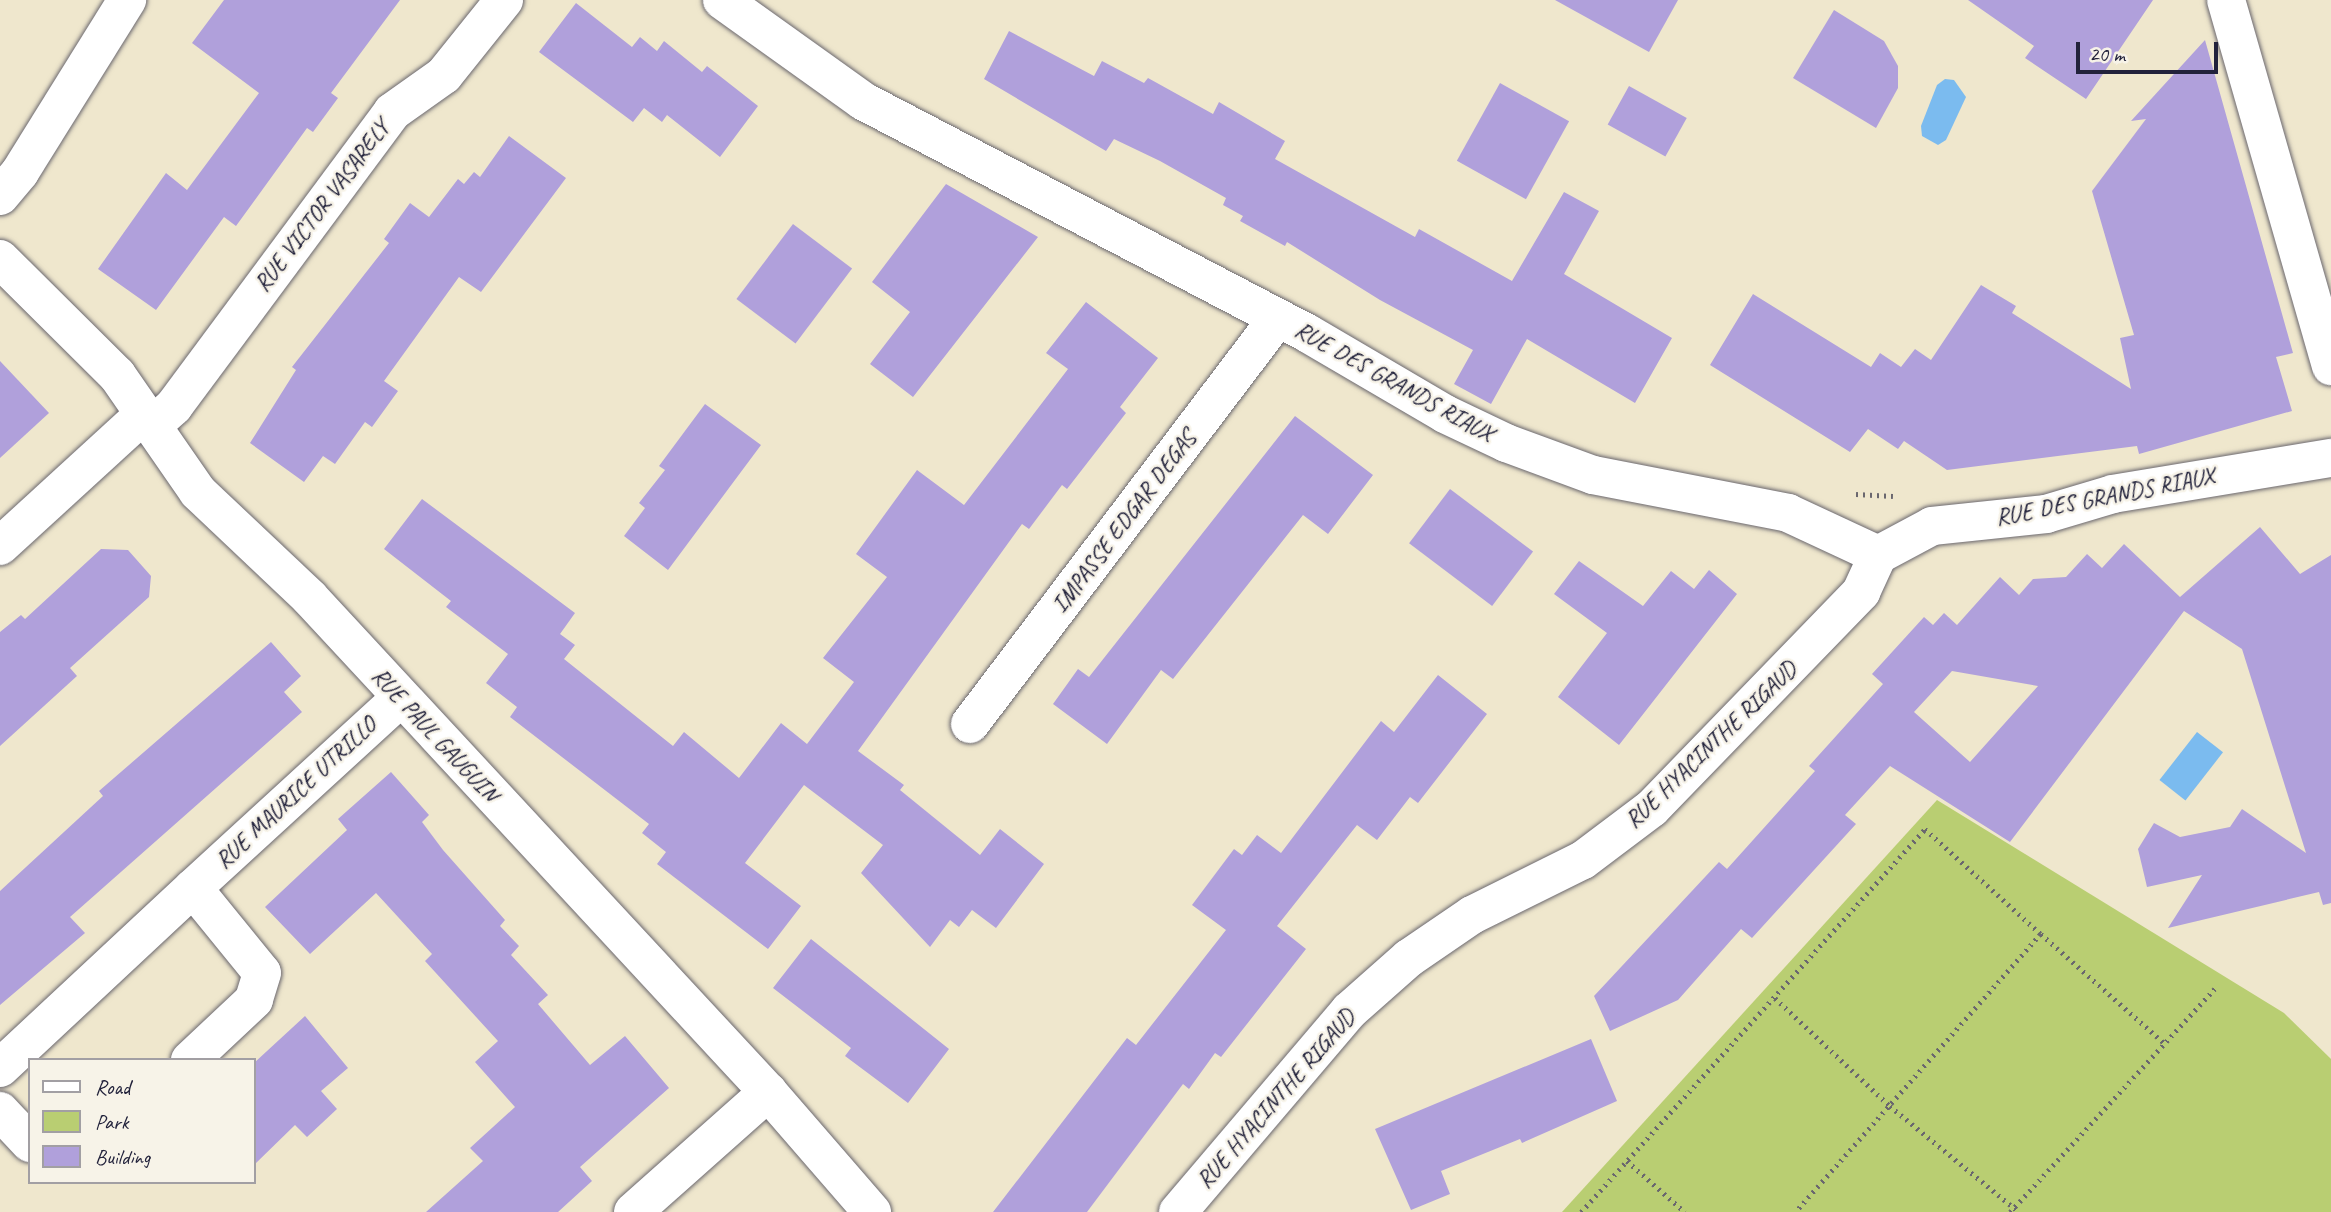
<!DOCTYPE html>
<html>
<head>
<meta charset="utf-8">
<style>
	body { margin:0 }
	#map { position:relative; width:2331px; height:1212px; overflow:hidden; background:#efe7cd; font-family:Caveat,sans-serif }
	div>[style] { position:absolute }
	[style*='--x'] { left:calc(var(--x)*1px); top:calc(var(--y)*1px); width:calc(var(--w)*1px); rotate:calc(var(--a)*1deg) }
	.green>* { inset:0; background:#b9ce72 }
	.water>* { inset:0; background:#7bbbef; transform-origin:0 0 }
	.building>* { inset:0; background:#b0a0db; transform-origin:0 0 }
	.path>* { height:4.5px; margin-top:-2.25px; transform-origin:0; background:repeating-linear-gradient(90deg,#6a676e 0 2px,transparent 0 7px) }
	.roads { filter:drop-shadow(0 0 2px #6a676e) drop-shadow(0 0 2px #6a676e) }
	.minor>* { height:38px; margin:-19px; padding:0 19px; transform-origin:19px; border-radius:19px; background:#fff }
	.tertiary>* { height:38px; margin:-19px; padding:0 19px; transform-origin:19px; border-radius:19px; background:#fff }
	span { translate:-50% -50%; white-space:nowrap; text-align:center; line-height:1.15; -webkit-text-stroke:5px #f7f3e8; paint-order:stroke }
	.street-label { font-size:24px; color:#22223b }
	.legend { position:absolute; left:28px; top:1058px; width:228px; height:126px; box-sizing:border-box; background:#f7f3e8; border:2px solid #a29fa3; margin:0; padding:9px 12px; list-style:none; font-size:21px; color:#22223b }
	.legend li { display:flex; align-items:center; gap:14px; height:35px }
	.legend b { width:35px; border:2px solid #a29fa3 }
	.scale { position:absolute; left:2076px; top:42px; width:142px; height:32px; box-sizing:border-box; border:4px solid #22223b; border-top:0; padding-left:9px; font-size:21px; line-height:24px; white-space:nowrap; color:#22223b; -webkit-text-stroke:5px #f7f3e8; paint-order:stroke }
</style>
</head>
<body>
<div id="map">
	<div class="green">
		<div style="clip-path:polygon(1937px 800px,2284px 1013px,2331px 1059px,2331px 1212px,1562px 1212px)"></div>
	</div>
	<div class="water">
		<div style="clip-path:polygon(1945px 79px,1954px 80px,1966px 97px,1946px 140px,1938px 145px,1922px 136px,1921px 126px,1937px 85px)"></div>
		<div style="left:2197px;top:732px;width:33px;height:61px;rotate:38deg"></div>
	</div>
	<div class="building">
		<div style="clip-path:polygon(224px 0,400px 0,331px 93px,338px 98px,313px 132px,307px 128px,236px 226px,224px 217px,156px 310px,98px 269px,166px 173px,187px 190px,259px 93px,192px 43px)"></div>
		<div style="clip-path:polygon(1555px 0,1678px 0,1649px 52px)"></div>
		<div style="clip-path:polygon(1968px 0,2153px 0,2086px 99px,2025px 58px,2034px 46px)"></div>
		<div style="clip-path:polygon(576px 3px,632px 47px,640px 37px,657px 51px,664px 41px,702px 72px,707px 66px,758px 106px,720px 157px,667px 115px,662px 122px,644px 108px,633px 122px,539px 52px)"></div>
		<div style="clip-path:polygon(1834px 10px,1884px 41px,1898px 66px,1898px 88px,1876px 128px,1793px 78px)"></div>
		<div style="clip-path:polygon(1009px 31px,1094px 76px,1102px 61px,1144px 83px,1148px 78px,1213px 114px,1219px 102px,1285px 141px,1275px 159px,1415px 237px,1419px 229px,1512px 281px,1564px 192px,1599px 211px,1564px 274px,1672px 338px,1635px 403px,1527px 339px,1491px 404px,1454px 384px,1473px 350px,1380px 300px,1287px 242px,1285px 246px,1240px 221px,1243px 216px,1223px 205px,1226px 198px,1160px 161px,1114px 139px,1106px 151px,984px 79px)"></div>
		<div style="clip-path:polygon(2205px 40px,2293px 353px,2276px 357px,2292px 411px,2139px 454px,2137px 446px,1947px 470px,1904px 441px,1898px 449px,1868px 429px,1850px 452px,1710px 365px,1753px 294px,1871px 367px,1880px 353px,1901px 367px,1915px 349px,1931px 360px,1981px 285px,2016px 306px,2012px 313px,2131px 389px,2120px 338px,2134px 335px,2092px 191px,2146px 119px,2131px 121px)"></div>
		<div style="left:1500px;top:83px;width:79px;height:89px;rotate:29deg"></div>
		<div style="left:1629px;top:86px;width:66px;height:44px;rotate:29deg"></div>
		<div style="clip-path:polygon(509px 136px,566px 178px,481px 292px,459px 277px,384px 381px,398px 391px,372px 427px,365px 422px,335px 464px,323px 456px,304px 482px,250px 443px,296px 370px,292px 367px,389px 243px,384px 239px,410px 203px,429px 217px,458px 179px,464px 184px,474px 172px,480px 177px)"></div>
		<div style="clip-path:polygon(946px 184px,1038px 237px,913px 397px,870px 364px,910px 312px,872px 282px)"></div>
		<div style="left:793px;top:224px;width:74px;height:94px;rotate:37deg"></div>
		<div style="clip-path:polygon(1086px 302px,1158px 358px,1120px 407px,1126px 413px,1067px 489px,1062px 485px,1029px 529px,1022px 524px,858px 751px,904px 785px,900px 790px,980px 855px,1000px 829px,1044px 864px,996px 928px,972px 910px,959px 927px,950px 920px,930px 947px,861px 873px,883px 845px,804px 785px,745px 863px,801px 906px,768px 949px,657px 864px,666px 852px,642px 833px,649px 824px,510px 717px,517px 707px,486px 683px,508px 654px,446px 607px,451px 601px,384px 549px,422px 499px,575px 613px,560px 634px,575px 645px,564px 659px,673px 746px,684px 732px,739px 778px,781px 723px,807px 744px,854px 682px,823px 658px,887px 577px,856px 554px,917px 470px,964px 505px,1068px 369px,1046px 353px)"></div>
		<div style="clip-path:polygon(0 361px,49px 413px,0 458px)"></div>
		<div style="clip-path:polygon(705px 404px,761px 445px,668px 570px,624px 536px,645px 508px,639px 503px,665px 470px,659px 466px)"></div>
		<div style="clip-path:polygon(1295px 416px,1373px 475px,1328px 534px,1303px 515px,1173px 679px,1161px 670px,1107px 744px,1053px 704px,1078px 669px,1089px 677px)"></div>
		<div style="left:1450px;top:489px;width:104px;height:68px;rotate:37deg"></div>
		<div style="clip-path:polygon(evenodd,2260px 527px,2300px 574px,2331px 555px,2331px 903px,2323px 905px,2319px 892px,2168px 928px,2202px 875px,2147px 887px,2138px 849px,2154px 823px,2180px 837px,2230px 827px,2242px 809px,2306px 853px,2242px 649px,2184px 611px,2010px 842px,1890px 766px,1845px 815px,1856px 824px,1752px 938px,1741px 929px,1678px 1000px,1610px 1031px,1594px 996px,1719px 862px,1727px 869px,1815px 771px,1809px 766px,1883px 684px,1872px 674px,1924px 617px,1933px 625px,1944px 613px,1957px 625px,2000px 577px,2019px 595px,2033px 579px,2066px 577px,2087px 554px,2102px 568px,2124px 544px,2180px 597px,2260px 527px,1952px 671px,2038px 686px,1970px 762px,1914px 712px,1952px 671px)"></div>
		<div style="clip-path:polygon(101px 549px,128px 550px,151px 576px,149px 597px,70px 668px,77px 676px,0 746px,0 632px,21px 615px,25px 619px)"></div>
		<div style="clip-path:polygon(1579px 561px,1643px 606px,1671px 571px,1694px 589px,1709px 570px,1737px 594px,1619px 745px,1558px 697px,1607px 633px,1554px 594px)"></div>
		<div style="clip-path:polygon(271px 642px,301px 676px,284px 692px,302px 712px,70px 917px,85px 933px,0 1005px,0 891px,103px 796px,99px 791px)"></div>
		<div style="clip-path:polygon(1438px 675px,1487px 714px,1418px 803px,1410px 797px,1377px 840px,1357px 825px,1277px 926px,1306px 949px,1221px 1057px,1215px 1053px,1189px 1089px,1183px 1084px,1087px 1212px,993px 1212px,1127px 1038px,1136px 1045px,1226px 930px,1192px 905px,1234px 849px,1242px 855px,1257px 835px,1281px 853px,1381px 721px,1394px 732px)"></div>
		<div style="clip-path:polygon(391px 772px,429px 815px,422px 822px,443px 850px,505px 920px,500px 926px,519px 946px,511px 955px,548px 995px,538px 1004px,590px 1065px,625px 1036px,669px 1088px,580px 1167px,592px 1181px,558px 1212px,426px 1212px,483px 1161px,470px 1148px,515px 1107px,475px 1062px,498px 1041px,425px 961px,432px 954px,376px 893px,310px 954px,265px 907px,347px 830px,338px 819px)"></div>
		<div style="clip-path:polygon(811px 939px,949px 1049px,908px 1103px,845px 1056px,851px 1048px,773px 988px)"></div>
		<div style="clip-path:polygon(305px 1016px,348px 1068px,321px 1091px,337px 1109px,307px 1137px,295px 1125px,254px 1165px,254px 1063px)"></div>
		<div style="clip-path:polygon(1591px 1039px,1617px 1101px,1522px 1143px,1520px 1139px,1441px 1171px,1450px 1194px,1411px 1210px,1375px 1129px)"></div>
	</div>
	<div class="path">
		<div style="--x:1856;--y:494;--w:37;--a:3"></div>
		<div style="--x:2041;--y:934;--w:164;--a:41.5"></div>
		<div style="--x:1775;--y:998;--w:158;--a:43.2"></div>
		<div style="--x:1890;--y:1106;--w:167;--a:39.4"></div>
		<div style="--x:1627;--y:1161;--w:77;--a:41.3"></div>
		<div style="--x:1581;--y:1212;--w:515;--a:-48.07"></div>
		<div style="--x:1925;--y:829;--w:156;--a:42.2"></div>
		<div style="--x:2041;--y:934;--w:371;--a:131.4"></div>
		<div style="--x:2010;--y:1212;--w:305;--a:-47.5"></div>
	</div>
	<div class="roads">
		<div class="minor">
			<div style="--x:722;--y:0;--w:173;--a:35.6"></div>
			<div style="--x:863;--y:101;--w:501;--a:27.59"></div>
			<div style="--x:1307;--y:333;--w:160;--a:30.4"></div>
			<div style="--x:1445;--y:414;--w:68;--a:25.4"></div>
			<div style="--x:1506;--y:443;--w:93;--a:20.2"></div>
			<div style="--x:1593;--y:475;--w:199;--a:11"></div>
			<div style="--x:1788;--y:513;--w:99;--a:25"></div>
			<div style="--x:0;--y:196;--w:31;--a:-50"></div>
			<div style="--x:20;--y:172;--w:203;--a:-58.1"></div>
			<div style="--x:0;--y:259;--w:165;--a:44.8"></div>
			<div style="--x:117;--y:375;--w:142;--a:55.3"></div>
			<div style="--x:198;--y:492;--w:153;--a:43.4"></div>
			<div style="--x:309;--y:597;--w:675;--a:47.16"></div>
			<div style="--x:768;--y:1092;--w:159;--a:49.1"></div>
			<div style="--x:153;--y:425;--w:28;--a:-42"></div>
			<div style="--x:174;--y:406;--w:366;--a:-53.4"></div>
			<div style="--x:392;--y:112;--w:64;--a:-35.4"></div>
			<div style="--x:444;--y:75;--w:96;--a:-51.3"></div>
			<div style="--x:0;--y:546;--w:195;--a:-42.5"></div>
			<div style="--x:1878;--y:555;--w:61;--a:-28.2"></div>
			<div style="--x:1932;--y:526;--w:115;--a:-6"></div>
			<div style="--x:2046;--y:514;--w:70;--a:-16.6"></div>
			<div style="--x:2113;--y:494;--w:221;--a:-9.4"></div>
			<div style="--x:970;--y:724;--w:508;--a:-52.84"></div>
			<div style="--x:193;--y:888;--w:281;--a:-42.5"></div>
			<div style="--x:0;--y:1068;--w:264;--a:-43"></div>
			<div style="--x:193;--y:888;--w:109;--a:50.9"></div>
			<div style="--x:262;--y:973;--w:28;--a:107"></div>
			<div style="--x:254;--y:1000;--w:88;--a:136.8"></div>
			<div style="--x:0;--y:1111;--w:44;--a:46.8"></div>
			<div style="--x:633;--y:1212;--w:181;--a:-41.6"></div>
			<div style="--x:1178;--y:1212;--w:264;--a:-49.6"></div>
			<div style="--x:1349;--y:1011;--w:80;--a:-41.5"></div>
			<div style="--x:1409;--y:958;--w:76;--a:-34.3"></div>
			<div style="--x:1472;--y:915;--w:124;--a:-26.4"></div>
			<div style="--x:1583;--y:860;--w:86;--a:-37"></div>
			<div style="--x:1652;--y:808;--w:301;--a:-45.9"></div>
			<div style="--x:1861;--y:592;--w:41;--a:-65.3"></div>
		</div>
		<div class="tertiary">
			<div style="--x:2226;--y:0;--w:381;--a:74"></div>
		</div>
	</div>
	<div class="street-label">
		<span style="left:322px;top:206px;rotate:-53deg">RUE VICTOR VASARELY</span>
		<span style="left:1394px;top:382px;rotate:29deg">RUE DES GRANDS RIAUX</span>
		<span style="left:2105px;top:497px;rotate:-11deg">RUE DES GRANDS RIAUX</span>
		<span style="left:1124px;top:522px;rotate:-53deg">IMPASSE EDGAR DEGAS</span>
		<span style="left:435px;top:735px;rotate:47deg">RUE PAUL GAUGUIN</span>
		<span style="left:1711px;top:745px;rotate:-44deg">RUE HYACINTHE RIGAUD</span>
		<span style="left:296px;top:793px;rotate:-43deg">RUE MAURICE UTRILLO</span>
		<span style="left:1276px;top:1099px;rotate:-49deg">RUE HYACINTHE RIGAUD</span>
	</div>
	<ul class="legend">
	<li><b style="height:9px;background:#fff"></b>Road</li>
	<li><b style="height:19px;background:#b9ce72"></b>Park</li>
	<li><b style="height:19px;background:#b0a0db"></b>Building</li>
	</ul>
	<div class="scale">20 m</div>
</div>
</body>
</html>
